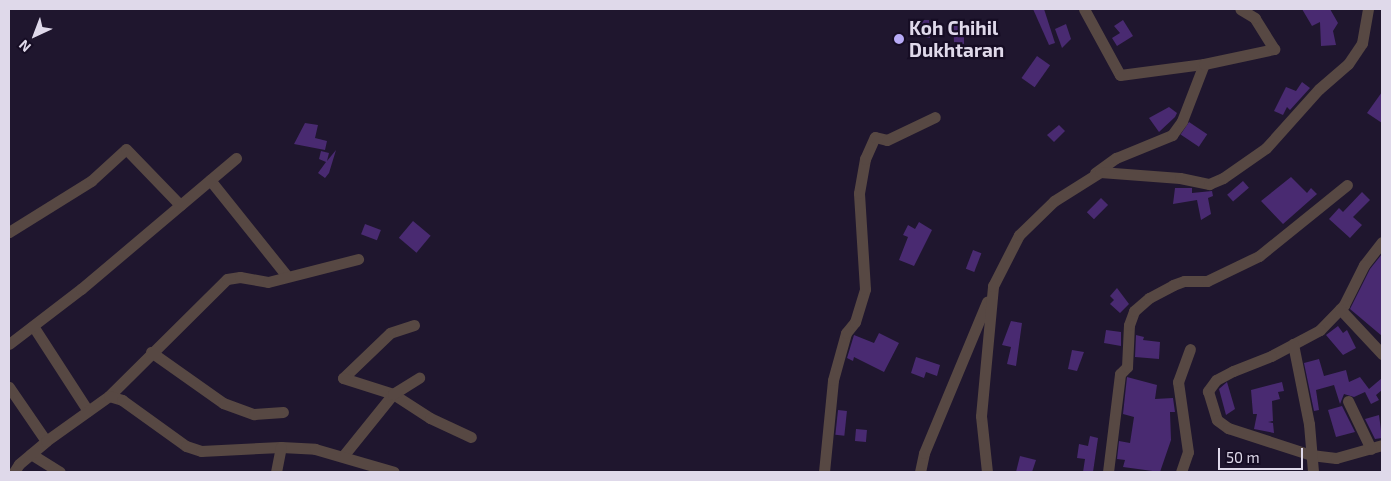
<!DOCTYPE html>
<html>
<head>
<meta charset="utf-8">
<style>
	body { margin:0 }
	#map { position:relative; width:1391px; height:481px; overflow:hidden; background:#1f162e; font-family:"Exo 2",sans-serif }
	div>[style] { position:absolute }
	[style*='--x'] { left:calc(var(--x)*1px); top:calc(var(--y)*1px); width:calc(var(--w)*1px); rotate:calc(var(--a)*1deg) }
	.building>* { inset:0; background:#492a71; transform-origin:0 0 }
	.minor>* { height:11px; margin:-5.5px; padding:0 5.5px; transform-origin:5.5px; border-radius:5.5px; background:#574843 }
	.dots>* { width:14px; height:14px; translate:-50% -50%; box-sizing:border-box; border:2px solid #160d24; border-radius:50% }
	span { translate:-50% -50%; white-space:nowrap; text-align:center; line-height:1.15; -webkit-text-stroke:4.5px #160d24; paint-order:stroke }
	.poi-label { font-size:19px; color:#dfd9ea; font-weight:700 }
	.left { translate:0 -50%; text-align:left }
	.frame { position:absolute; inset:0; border:10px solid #dfd9ea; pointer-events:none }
	.north { position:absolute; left:10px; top:10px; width:50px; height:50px; -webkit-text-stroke:4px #160d24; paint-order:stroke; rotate:223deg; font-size:14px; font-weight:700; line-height:20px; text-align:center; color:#dfd9ea }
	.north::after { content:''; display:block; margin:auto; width:18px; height:22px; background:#dfd9ea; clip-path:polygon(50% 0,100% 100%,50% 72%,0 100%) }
	.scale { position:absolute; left:1218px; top:448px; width:85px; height:22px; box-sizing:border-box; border:2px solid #dfd9ea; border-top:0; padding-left:6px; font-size:15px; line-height:18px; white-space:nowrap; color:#dfd9ea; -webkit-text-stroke:4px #160d24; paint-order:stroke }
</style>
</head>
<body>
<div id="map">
	<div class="building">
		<div style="clip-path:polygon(1033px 9px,1044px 9px,1055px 43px,1049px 45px)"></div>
		<div style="clip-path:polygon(1302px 9px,1330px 9px,1338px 23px,1333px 31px,1336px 45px,1321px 46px,1320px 22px,1312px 26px)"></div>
		<div style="clip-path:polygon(920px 20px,929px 20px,930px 38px,921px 36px)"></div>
		<div style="clip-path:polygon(1123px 20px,1133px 36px,1117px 46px,1112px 38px,1120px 33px,1114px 26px)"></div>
		<div style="clip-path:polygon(953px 21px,964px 21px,964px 44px,954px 42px)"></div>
		<div style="clip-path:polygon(1066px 24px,1071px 39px,1062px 48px,1055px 29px)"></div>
		<div style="left:1037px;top:56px;width:16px;height:27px;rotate:35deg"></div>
		<div style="clip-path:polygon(1302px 82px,1310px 88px,1290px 110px,1287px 107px,1283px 115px,1274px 111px,1286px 87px,1296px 91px)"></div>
		<div style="clip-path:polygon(1382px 92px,1382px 123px,1367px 113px)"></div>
		<div style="clip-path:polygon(1169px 107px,1177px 113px,1175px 117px,1159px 132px,1149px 118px)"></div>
		<div style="left:1189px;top:122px;width:22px;height:15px;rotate:34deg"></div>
		<div style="clip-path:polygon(305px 123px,318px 125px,315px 138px,327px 141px,325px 150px,294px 144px)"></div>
		<div style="clip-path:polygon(1059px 125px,1065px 131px,1054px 142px,1047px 135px)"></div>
		<div style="clip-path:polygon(336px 150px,329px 173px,325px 178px,318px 173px,326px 162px,319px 159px,321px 151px,329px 153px,327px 161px)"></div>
		<div style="clip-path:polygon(1291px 177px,1307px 193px,1311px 188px,1317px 194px,1283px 224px,1261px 201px)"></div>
		<div style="left:1243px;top:181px;width:9px;height:21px;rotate:49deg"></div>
		<div style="clip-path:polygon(1175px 188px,1192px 188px,1192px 193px,1212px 191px,1213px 196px,1208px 198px,1211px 214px,1201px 220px,1197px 200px,1173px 204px)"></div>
		<div style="clip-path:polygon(1362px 192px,1370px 200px,1353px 217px,1362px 225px,1350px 238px,1329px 219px,1339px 208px,1343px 212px)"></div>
		<div style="left:1101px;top:198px;width:10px;height:20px;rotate:45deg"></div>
		<div style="left:413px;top:221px;width:23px;height:22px;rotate:40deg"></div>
		<div style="clip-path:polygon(919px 222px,932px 230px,914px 266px,899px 260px,908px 237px,903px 235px,908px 225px,915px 229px)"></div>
		<div style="left:365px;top:224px;width:17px;height:11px;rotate:21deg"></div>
		<div style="left:973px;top:250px;width:9px;height:20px;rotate:21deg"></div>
		<div style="clip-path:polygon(1382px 254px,1382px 336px,1350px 309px,1370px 269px)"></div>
		<div style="clip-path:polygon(1117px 288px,1129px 304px,1120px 313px,1110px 304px,1114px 300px,1110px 296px)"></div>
		<div style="clip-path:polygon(1011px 321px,1022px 323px,1016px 366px,1007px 364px,1011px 347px,1002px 345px)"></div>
		<div style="clip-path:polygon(1338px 326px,1343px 333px,1347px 330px,1356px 348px,1343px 355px,1326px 335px)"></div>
		<div style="clip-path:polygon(1106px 330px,1121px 332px,1121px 346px,1104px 343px)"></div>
		<div style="clip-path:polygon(879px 333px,899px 343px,884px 372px,854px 357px,853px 361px,847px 358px,854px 335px,874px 343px)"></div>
		<div style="clip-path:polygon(1136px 335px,1144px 337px,1143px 340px,1160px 342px,1159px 359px,1135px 357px)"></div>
		<div style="clip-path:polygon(1072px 350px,1084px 352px,1077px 371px,1068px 369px)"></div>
		<div style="clip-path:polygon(916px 357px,940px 365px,937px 376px,926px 372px,924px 378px,911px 373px)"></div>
		<div style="clip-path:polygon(1319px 359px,1324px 376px,1346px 370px,1349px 382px,1360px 377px,1369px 389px,1382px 378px,1382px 390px,1376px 395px,1379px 400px,1371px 404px,1365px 392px,1354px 397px,1344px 394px,1340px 404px,1334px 385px,1316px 390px,1319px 410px,1314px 411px,1304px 363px)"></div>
		<div style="clip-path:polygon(1127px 377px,1157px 385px,1155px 399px,1173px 398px,1175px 412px,1170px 412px,1171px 440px,1160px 472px,1123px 467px,1125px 460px,1117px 459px,1119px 441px,1130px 443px,1134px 417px,1123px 414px)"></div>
		<div style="clip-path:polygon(1227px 382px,1235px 409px,1226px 415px,1219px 389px)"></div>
		<div style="clip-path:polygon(1282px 382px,1284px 391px,1278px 392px,1280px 399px,1272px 401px,1273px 421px,1268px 422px,1273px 423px,1274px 433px,1254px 429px,1257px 414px,1253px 414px,1251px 390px)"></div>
		<div style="clip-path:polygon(1342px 406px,1355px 432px,1336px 437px,1328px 410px)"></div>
		<div style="left:838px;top:410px;width:9px;height:25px;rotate:6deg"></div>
		<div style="clip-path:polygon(1379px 415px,1382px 438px,1375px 439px,1365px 419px)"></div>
		<div style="left:856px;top:429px;width:11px;height:12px;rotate:5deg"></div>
		<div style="clip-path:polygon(1090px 436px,1098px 438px,1093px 472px,1083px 472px,1085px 459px,1077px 458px,1079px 444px,1088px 446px)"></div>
		<div style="clip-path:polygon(1020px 456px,1036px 460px,1032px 472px,1016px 472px)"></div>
	</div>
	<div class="minor">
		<div style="--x:1084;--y:9;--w:75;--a:61.4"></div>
		<div style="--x:1120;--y:75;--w:85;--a:-7.5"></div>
		<div style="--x:1095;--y:173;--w:26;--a:-36"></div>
		<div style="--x:1116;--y:158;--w:61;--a:-22.3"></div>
		<div style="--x:1172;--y:135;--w:17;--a:-54"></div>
		<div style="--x:1182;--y:121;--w:61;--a:-68.9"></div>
		<div style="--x:1204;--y:64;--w:72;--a:-12.1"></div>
		<div style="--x:1274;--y:49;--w:36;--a:-122"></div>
		<div style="--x:1255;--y:18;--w:17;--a:-149"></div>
		<div style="--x:210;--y:180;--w:123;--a:51.3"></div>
		<div style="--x:9;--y:232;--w:97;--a:-31.9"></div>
		<div style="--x:91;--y:181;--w:47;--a:-42.4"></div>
		<div style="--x:126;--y:149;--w:78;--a:46"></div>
		<div style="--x:1382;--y:242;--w:29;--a:128"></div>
		<div style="--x:1364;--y:265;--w:45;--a:116.6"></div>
		<div style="--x:1344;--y:305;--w:35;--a:134"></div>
		<div style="--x:1320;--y:330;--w:55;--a:152"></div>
		<div style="--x:1271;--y:356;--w:41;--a:158.5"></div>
		<div style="--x:1233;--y:371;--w:19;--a:152"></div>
		<div style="--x:1216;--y:380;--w:14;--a:126"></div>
		<div style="--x:1208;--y:391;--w:30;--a:73"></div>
		<div style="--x:1217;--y:420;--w:14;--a:36"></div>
		<div style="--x:1228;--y:428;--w:87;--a:18"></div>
		<div style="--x:1311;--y:455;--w:25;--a:7"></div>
		<div style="--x:1336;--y:458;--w:48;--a:-15.8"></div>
		<div style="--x:1340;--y:309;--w:62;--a:47"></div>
		<div style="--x:414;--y:325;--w:25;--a:162"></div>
		<div style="--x:390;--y:333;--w:65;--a:136.2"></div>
		<div style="--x:343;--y:378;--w:52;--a:17.7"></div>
		<div style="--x:393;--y:394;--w:44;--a:33"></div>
		<div style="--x:430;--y:418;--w:45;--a:24.9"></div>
		<div style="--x:33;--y:326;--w:101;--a:57.1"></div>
		<div style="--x:9;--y:344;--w:91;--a:-37.4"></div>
		<div style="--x:81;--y:289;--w:203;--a:-40.2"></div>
		<div style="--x:1293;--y:344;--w:82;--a:78.7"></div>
		<div style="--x:1309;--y:424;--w:48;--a:85.2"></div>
		<div style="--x:151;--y:352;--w:88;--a:35.3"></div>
		<div style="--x:223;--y:403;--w:33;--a:20"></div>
		<div style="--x:254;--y:414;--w:29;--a:-4"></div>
		<div style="--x:9;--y:387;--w:65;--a:55.6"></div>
		<div style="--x:109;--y:396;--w:166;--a:-44.8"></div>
		<div style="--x:227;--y:279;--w:13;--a:-9"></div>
		<div style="--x:240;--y:277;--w:28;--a:10"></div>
		<div style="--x:268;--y:282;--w:93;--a:-14.3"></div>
		<div style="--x:1348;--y:401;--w:53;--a:64.4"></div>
		<div style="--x:31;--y:454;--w:34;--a:32"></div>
		<div style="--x:343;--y:456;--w:80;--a:-51.1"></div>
		<div style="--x:393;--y:394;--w:31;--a:-32"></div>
		<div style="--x:14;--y:472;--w:9;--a:-58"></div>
		<div style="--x:19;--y:464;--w:35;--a:-40"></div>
		<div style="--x:46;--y:441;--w:77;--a:-35.5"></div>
		<div style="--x:109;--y:396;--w:14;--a:17"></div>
		<div style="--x:122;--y:400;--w:79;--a:35.7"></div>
		<div style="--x:186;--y:446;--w:16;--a:18"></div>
		<div style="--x:201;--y:451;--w:80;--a:-2.9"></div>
		<div style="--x:281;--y:447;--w:34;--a:3"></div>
		<div style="--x:315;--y:449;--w:82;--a:16.2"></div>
		<div style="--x:276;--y:472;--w:25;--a:-79"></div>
		<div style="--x:824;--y:472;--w:92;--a:-84.4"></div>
		<div style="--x:833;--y:380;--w:49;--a:-74.5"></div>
		<div style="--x:846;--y:333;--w:14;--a:-51"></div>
		<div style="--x:855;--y:322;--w:34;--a:-73"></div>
		<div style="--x:865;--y:289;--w:96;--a:-93.6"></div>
		<div style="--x:859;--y:193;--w:35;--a:-80"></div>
		<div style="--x:865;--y:159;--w:24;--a:-66"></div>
		<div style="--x:875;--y:137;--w:12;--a:14"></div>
		<div style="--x:887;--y:140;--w:53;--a:-25.6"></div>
		<div style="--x:920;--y:472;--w:19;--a:-78"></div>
		<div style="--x:924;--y:453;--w:164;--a:-67.4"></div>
		<div style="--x:987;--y:472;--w:56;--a:-96.1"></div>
		<div style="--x:981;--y:416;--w:131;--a:-84.7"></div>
		<div style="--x:993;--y:286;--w:57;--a:-63"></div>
		<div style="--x:1019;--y:235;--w:49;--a:-44.2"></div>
		<div style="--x:1054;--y:201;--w:54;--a:-32.2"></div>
		<div style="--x:1100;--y:172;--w:80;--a:4.3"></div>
		<div style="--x:1180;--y:178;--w:30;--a:12"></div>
		<div style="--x:1209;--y:184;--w:15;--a:-23"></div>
		<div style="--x:1223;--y:178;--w:52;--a:-34.9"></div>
		<div style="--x:1266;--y:148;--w:79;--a:-48.1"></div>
		<div style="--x:1319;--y:89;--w:38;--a:-41"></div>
		<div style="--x:1348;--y:64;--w:25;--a:-56"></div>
		<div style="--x:1362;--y:43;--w:35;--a:-80"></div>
		<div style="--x:1108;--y:472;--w:99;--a:-83"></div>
		<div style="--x:1120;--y:374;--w:10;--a:-45"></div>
		<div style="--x:1127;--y:367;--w:42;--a:-87.3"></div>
		<div style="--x:1129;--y:325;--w:15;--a:-70"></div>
		<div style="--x:1134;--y:311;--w:20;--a:-41"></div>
		<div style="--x:1149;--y:298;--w:27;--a:-28"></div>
		<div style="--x:1173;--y:285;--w:12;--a:-20"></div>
		<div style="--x:1184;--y:281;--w:23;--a:0"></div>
		<div style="--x:1207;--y:281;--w:58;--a:-25.7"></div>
		<div style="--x:1259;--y:256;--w:113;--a:-38.9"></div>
		<div style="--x:1181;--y:472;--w:21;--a:-71"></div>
		<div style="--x:1188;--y:452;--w:71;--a:-98.1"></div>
		<div style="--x:1178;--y:382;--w:35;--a:-70"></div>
	</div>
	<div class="dots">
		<div style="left:899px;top:39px;background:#b8abf7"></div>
	</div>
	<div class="poi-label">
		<span class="left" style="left:909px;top:39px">Koh Chihil<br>Dukhtaran</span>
	</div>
	<div class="frame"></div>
	<div class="north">N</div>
	<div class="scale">50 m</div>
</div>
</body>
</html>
